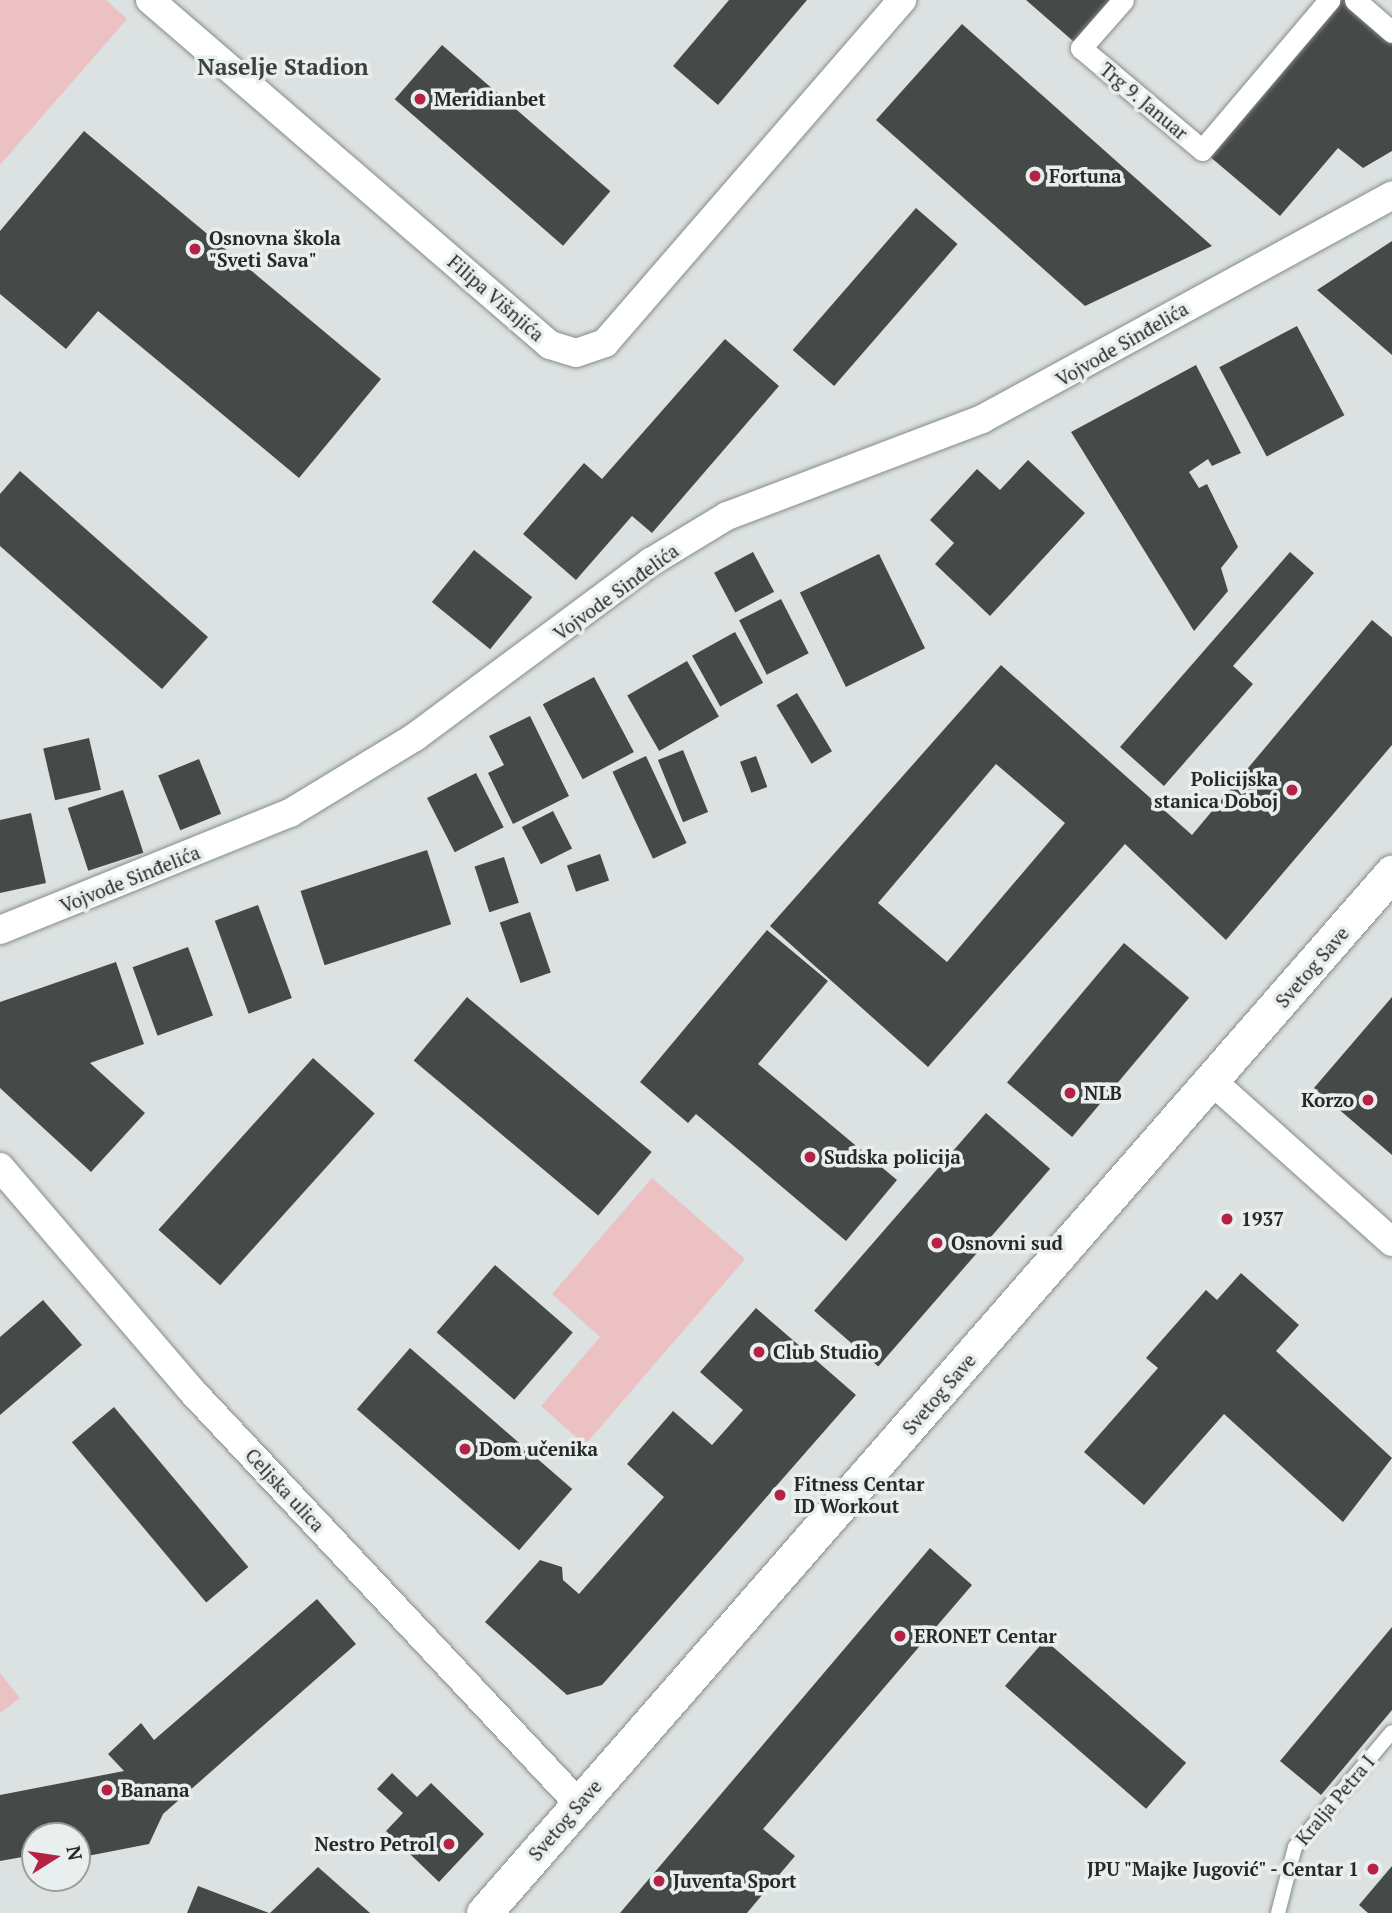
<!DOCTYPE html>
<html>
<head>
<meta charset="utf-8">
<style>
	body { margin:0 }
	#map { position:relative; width:1392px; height:1913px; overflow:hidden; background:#dce2e1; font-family:"PT Serif",serif }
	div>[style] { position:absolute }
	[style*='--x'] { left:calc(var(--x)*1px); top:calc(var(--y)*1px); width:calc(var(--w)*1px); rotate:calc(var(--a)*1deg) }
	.green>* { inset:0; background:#ecc1c3 }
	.building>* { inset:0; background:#454a49; transform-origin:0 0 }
	.roads { filter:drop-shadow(0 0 2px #868c8a) drop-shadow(0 0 2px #868c8a) }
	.service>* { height:14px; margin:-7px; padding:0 7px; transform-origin:7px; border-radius:7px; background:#fff }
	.pedestrian>* { height:21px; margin:-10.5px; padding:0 10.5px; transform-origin:10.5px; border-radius:10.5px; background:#fff }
	.minor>* { height:28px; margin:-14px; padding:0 14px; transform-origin:14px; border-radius:14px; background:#fff }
	.tertiary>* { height:35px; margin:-17.5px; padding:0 17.5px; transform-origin:17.5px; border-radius:17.5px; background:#fff }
	.dots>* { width:19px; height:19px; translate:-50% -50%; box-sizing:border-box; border:4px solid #e9efee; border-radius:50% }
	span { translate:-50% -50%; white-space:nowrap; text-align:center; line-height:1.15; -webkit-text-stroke:7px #e9efee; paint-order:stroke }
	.poi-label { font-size:19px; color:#272a29; font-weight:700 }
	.left { translate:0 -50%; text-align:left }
	.right { translate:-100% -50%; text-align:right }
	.street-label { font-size:19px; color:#272a29 }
	.quarter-label { font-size:23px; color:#3c4140; font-weight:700 }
	.north { position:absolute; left:21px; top:1822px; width:70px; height:70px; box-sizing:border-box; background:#e9efee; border:2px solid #9ba09f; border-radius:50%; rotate:78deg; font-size:19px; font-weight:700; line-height:28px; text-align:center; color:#272a29 }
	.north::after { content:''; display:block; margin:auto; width:24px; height:32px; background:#b42245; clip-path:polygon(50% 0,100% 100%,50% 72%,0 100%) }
</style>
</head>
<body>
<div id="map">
	<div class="green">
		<div style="clip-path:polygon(0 0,106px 0,127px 19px,0 165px)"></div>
		<div style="clip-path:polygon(652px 1178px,745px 1259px,585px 1445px,541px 1406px,600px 1337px,552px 1294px)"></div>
		<div style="clip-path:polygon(0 1673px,20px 1698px,0 1713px)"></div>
	</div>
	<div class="building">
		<div style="clip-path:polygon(729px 0,807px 0,718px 105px,673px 66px)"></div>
		<div style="clip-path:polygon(1026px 0,1123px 0,1081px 48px)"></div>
		<div style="clip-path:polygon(1329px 0,1355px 0,1392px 32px,1392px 151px,1363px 168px,1338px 148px,1280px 216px,1202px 150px)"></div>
		<div style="clip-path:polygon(962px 24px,1212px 246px,1085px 306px,876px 120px)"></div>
		<div style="left:442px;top:45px;width:223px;height:72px;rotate:41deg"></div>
		<div style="clip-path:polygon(84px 131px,381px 379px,299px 478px,98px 311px,66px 349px,0 294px,0 231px)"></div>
		<div style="left:916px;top:208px;width:55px;height:188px;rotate:41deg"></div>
		<div style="clip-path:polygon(1392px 241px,1392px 355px,1317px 290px)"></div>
		<div style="left:1297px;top:326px;width:101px;height:88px;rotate:62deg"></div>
		<div style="clip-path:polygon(725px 339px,779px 386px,652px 533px,632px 516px,576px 580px,523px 534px,584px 463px,602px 479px)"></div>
		<div style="clip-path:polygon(1196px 365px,1241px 453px,1212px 466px,1208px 459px,1189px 472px,1199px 488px,1207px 484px,1238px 547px,1221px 568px,1228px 591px,1194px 631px,1071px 432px)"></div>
		<div style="clip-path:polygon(1028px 460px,1085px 513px,990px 616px,935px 564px,954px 543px,930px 520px,977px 469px,1000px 490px)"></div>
		<div style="clip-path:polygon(20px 471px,208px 637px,162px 689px,0 546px,0 494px)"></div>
		<div style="left:474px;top:550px;width:75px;height:67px;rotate:39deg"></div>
		<div style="left:753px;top:552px;width:45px;height:44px;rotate:62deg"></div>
		<div style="clip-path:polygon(1290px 552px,1314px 573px,1233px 666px,1253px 684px,1164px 786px,1120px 747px)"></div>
		<div style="left:879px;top:554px;width:105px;height:88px;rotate:64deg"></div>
		<div style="left:781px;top:599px;width:61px;height:47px;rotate:63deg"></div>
		<div style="clip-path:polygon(evenodd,1372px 620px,1392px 637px,1392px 745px,1226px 940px,1125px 844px,928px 1067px,770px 926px,1001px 665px,1192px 835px,1372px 620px,996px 764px,1065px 823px,947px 962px,878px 903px,996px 764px)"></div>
		<div style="left:735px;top:632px;width:58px;height:49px;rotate:61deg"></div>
		<div style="left:687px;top:661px;width:64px;height:69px;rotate:60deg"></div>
		<div style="left:594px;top:677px;width:85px;height:58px;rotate:62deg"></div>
		<div style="left:797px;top:693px;width:68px;height:24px;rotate:59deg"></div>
		<div style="clip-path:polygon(530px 716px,569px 796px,513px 824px,488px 773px,504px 765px,489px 736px)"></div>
		<div style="left:89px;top:738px;width:53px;height:47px;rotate:77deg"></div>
		<div style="left:683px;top:750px;width:67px;height:27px;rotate:68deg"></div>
		<div style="left:646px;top:756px;width:96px;height:37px;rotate:65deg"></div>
		<div style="left:756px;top:756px;width:33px;height:17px;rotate:70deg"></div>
		<div style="left:199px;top:759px;width:59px;height:44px;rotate:68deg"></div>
		<div style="left:476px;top:773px;width:61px;height:55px;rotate:63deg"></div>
		<div style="left:123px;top:790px;width:66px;height:58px;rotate:72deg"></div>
		<div style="left:553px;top:811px;width:42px;height:35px;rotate:63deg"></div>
		<div style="clip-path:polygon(31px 813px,46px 883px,0 893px,0 820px)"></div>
		<div style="left:427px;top:850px;width:78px;height:133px;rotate:72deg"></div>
		<div style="left:600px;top:854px;width:28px;height:35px;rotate:71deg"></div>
		<div style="left:504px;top:857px;width:48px;height:31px;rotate:72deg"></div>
		<div style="left:258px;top:905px;width:99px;height:46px;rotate:70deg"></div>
		<div style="left:530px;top:912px;width:64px;height:32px;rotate:71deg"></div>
		<div style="clip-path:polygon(767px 930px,828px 981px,758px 1064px,897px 1180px,846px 1241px,696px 1114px,688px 1123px,640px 1082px)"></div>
		<div style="left:1124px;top:943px;width:85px;height:182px;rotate:40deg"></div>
		<div style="left:188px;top:947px;width:73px;height:59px;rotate:70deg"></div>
		<div style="clip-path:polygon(116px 962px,144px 1044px,90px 1063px,145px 1113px,91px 1172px,0 1088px,0 1002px)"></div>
		<div style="left:467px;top:997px;width:241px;height:83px;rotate:40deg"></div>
		<div style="clip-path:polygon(1392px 997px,1392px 1155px,1314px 1088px)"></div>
		<div style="left:313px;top:1058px;width:83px;height:231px;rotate:42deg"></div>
		<div style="left:986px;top:1113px;width:85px;height:262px;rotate:41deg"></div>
		<div style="left:495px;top:1265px;width:103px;height:89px;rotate:41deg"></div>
		<div style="clip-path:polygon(1241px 1273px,1299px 1325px,1276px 1351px,1392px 1458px,1343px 1522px,1224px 1414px,1144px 1505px,1084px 1452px,1158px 1368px,1146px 1358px,1206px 1290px,1217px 1300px)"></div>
		<div style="clip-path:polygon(43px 1300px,82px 1345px,0 1415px,0 1337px)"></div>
		<div style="clip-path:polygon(756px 1308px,856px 1395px,602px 1685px,567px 1695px,485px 1622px,540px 1560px,562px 1567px,563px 1580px,579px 1594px,664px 1497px,627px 1464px,673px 1411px,712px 1445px,743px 1410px,700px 1372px)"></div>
		<div style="left:410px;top:1348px;width:215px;height:81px;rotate:41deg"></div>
		<div style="left:114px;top:1407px;width:209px;height:55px;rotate:50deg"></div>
		<div style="clip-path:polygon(930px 1548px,972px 1585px,763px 1829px,795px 1856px,747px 1913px,620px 1913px)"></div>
		<div style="clip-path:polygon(317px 1599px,356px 1644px,163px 1814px,149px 1844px,77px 1858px,77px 1836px,35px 1836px,35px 1866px,28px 1856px,0 1861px,0 1795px,124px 1771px,108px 1754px,141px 1723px,154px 1740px)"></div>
		<div style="clip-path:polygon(1392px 1627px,1392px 1710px,1321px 1795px,1280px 1761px)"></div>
		<div style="left:1045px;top:1640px;width:187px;height:61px;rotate:41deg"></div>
		<div style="clip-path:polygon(392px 1773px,417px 1797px,431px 1783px,484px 1834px,439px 1882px,386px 1831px,403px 1813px,377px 1789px)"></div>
		<div style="clip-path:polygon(1392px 1866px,1392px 1913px,1368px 1913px,1359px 1905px)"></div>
		<div style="clip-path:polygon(318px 1867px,370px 1913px,270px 1913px)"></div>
		<div style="clip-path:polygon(198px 1886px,269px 1913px,187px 1913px)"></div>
	</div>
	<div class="roads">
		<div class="service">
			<div style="--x:1278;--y:1913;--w:68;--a:-75.6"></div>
			<div style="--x:1295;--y:1847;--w:150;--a:-49.9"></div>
		</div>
		<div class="pedestrian">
			<div style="--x:1123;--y:0;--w:64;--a:131.2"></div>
			<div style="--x:1081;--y:48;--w:158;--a:40.1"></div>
			<div style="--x:1202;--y:150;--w:197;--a:-49.7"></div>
			<div style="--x:1355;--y:0;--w:49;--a:40.9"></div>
		</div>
		<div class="minor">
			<div style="--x:150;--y:0;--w:528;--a:40.78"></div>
			<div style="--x:550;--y:345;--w:27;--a:17"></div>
			<div style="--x:576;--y:353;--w:31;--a:-19"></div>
			<div style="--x:605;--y:343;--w:454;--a:-49.1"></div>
			<div style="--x:0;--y:930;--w:313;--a:-22"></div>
			<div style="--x:290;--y:813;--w:146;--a:-31.3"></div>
			<div style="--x:415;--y:737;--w:294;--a:-36.6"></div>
			<div style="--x:651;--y:562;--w:89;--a:-31.2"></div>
			<div style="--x:727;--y:516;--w:273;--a:-20.8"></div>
			<div style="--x:982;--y:419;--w:467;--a:-28.6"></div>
			<div style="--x:1213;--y:1082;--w:240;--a:41.8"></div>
			<div style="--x:0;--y:1167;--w:292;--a:49.4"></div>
			<div style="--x:190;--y:1389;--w:569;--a:46.85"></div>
		</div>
		<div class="tertiary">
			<div style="--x:484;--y:1913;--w:1381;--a:-48.88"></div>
		</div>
	</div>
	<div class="dots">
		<div style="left:420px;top:99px;background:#b42245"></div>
		<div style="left:1035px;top:176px;background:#b42245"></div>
		<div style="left:195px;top:249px;background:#b42245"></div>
		<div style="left:1292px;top:790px;background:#b42245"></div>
		<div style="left:1070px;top:1093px;background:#b42245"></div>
		<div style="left:1368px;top:1100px;background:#b42245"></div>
		<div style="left:810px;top:1157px;background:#b42245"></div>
		<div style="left:1227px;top:1219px;background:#b42245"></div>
		<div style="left:937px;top:1243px;background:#b42245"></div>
		<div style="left:759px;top:1352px;background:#b42245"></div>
		<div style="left:465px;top:1449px;background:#b42245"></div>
		<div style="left:780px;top:1495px;background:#b42245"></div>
		<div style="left:900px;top:1636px;background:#b42245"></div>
		<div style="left:107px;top:1790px;background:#b42245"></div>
		<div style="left:449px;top:1844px;background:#b42245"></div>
		<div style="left:1373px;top:1869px;background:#b42245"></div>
		<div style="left:659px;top:1881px;background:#b42245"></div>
	</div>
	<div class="poi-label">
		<span class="left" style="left:434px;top:99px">Meridianbet</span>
		<span class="left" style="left:1049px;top:176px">Fortuna</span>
		<span class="left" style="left:209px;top:249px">Osnovna škola<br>"Sveti Sava"</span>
		<span class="right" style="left:1278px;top:790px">Policijska<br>stanica Doboj</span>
		<span class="left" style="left:1084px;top:1093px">NLB</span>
		<span class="right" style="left:1354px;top:1100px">Korzo</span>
		<span class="left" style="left:824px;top:1157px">Sudska policija</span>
		<span class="left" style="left:1241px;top:1219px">1937</span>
		<span class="left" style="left:951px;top:1243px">Osnovni sud</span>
		<span class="left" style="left:773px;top:1352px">Club Studio</span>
		<span class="left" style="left:479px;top:1449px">Dom učenika</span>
		<span class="left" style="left:794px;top:1495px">Fitness Centar<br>ID Workout</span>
		<span class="left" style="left:914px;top:1636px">ERONET Centar</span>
		<span class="left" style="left:121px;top:1790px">Banana</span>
		<span class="right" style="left:435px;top:1844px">Nestro Petrol</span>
		<span class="right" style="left:1359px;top:1869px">JPU "Majke Jugović" - Centar 1</span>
		<span class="left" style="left:673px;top:1881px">Juventa Sport</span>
	</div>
	<div class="street-label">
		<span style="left:1144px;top:101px;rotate:40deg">Trg 9. Januar</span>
		<span style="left:496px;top:298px;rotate:41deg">Filipa Višnjića</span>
		<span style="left:1122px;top:344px;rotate:-30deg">Vojvode Sinđelića</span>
		<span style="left:616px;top:592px;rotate:-36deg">Vojvode Sinđelića</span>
		<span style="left:130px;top:879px;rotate:-22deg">Vojvode Sinđelića</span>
		<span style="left:1312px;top:967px;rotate:-49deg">Svetog Save</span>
		<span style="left:939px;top:1394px;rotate:-49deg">Svetog Save</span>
		<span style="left:285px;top:1490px;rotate:47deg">Celjska ulica</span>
		<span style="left:1335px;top:1800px;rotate:-50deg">Kralja Petra I</span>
		<span style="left:565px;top:1820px;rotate:-49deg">Svetog Save</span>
	</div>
	<div class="quarter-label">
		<span style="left:283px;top:67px">Naselje Stadion</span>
	</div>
	<div class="north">N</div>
</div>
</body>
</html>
